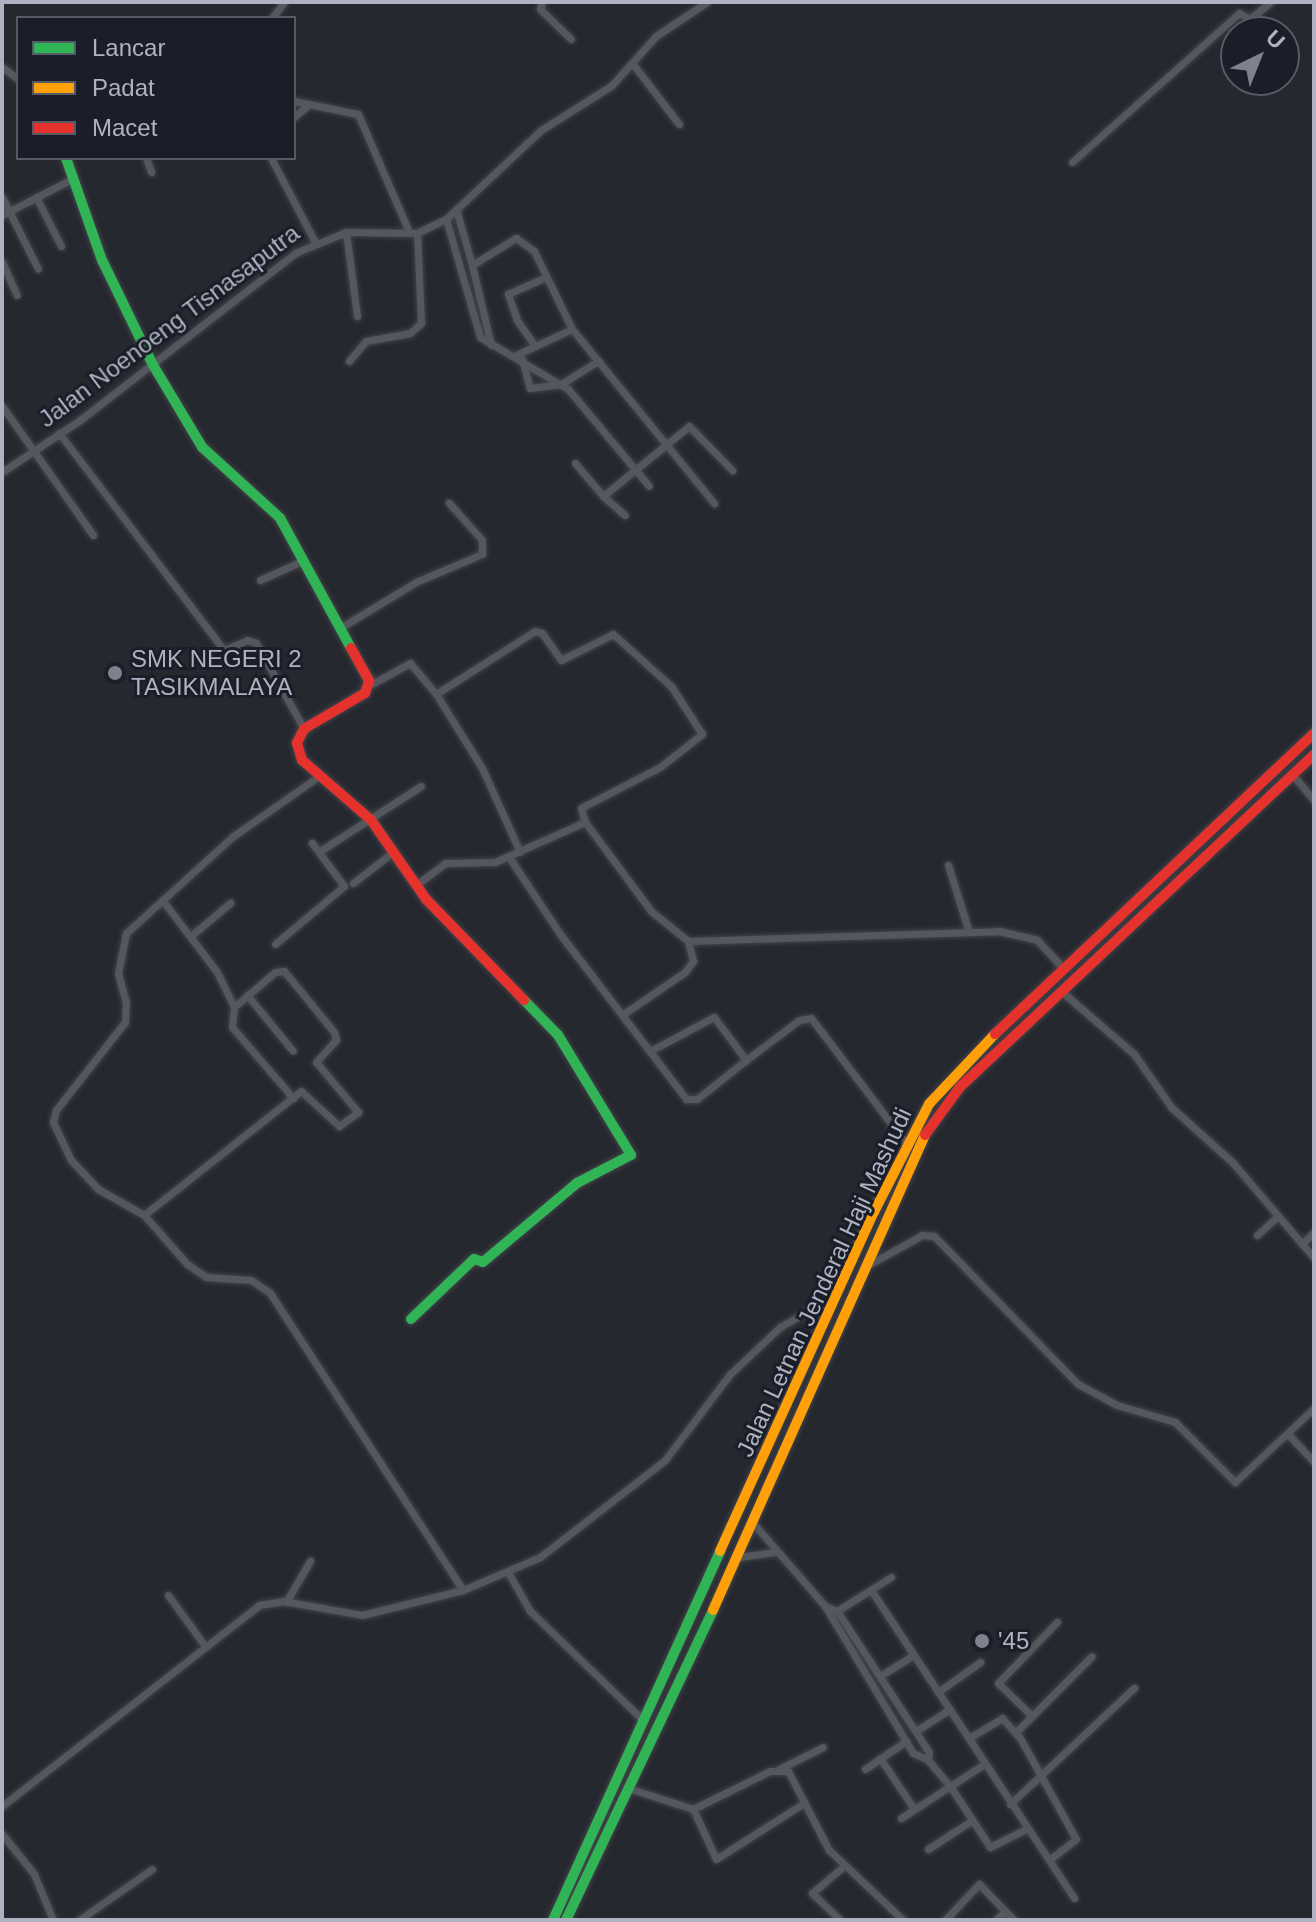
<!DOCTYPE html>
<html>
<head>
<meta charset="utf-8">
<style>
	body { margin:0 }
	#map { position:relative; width:1316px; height:1922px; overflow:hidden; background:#26282f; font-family:Helvetica,sans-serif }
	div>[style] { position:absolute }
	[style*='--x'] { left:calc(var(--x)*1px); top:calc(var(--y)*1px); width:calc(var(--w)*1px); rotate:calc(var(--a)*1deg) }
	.roads { filter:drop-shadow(0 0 2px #414349) drop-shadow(0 0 2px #414349) }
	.street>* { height:7px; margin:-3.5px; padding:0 3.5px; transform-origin:3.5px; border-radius:3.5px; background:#55575e }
	.fast>* { height:10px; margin:-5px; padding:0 5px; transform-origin:5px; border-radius:5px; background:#30b455 }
	.slow>* { height:10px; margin:-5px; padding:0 5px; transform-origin:5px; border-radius:5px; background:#ff9f0a }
	.jam>* { height:10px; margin:-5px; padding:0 5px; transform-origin:5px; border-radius:5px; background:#e5322d }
	.dots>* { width:22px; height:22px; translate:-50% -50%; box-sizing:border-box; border:4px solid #1a1e29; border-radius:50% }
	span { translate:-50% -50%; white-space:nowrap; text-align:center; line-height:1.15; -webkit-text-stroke:6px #1a1e29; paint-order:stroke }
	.street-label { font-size:24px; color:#afb3c1 }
	.poi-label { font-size:24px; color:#afb3c1 }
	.left { translate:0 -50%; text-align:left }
	.frame { position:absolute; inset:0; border:4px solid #afb3c1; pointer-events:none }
	.legend { position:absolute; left:16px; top:16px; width:280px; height:144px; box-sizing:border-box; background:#1a1e29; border:2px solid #565a66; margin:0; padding:10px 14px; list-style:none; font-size:24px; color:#afb3c1 }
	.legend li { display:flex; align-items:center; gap:16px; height:40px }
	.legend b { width:40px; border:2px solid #565a66 }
	.north { position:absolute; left:1220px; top:16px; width:80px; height:80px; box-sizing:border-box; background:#1a1e29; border:2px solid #565a66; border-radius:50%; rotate:43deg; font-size:22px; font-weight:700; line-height:32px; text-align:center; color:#afb3c1 }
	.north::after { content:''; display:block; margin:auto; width:28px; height:36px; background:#7f828e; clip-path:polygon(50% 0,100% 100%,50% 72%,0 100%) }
</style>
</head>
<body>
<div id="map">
	<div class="roads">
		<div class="street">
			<div style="--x:542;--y:2;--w:7;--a:106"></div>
			<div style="--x:540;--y:9;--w:43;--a:44.1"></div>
			<div style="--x:272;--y:18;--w:20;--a:-53"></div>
			<div style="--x:632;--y:63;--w:77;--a:52.4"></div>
			<div style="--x:2;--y:67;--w:20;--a:37"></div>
			<div style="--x:294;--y:101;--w:65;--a:11.5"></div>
			<div style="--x:358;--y:114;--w:129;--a:66.6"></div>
			<div style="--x:294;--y:117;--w:16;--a:-40"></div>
			<div style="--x:146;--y:158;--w:15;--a:70"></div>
			<div style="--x:271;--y:158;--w:95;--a:62.4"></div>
			<div style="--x:1072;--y:162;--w:224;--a:-41.7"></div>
			<div style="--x:1239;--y:13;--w:13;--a:29"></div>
			<div style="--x:1250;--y:19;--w:26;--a:-40"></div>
			<div style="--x:2;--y:197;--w:80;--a:63.4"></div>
			<div style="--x:36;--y:197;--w:55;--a:63"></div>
			<div style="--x:456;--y:209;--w:58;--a:74.1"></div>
			<div style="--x:2;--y:215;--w:81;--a:-27.2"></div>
			<div style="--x:446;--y:219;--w:123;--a:73.9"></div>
			<div style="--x:480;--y:337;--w:102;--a:30.6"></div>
			<div style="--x:568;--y:389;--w:126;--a:50.1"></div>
			<div style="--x:346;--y:232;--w:85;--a:82.5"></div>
			<div style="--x:2;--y:262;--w:36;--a:66"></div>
			<div style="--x:491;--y:345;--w:82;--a:-103.4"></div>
			<div style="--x:472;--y:265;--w:52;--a:-31.5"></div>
			<div style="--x:516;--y:238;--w:22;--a:36"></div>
			<div style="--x:534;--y:251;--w:87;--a:64"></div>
			<div style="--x:572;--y:329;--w:225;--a:50.8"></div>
			<div style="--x:535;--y:346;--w:32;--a:-125"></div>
			<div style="--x:517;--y:320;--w:28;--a:-109"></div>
			<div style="--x:508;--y:294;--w:42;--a:-24.1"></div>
			<div style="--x:514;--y:356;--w:64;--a:-25"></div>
			<div style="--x:522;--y:359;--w:30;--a:75"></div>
			<div style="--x:530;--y:388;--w:31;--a:-7"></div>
			<div style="--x:561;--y:384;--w:44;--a:-31.9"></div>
			<div style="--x:349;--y:361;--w:26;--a:-50"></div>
			<div style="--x:366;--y:341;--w:45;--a:-10.3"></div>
			<div style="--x:410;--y:333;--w:15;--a:-42"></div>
			<div style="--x:421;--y:323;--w:90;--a:-92.5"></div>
			<div style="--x:2;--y:406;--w:158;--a:54.8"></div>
			<div style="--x:59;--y:433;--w:273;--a:52.8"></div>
			<div style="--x:224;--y:650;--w:25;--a:-23"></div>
			<div style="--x:247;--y:640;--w:9;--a:18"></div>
			<div style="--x:256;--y:643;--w:98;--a:60.8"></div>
			<div style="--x:575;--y:463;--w:43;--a:49.7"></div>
			<div style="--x:603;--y:496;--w:111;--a:-39.1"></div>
			<div style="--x:689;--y:426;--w:62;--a:45.7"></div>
			<div style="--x:2;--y:472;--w:94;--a:-33.7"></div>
			<div style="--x:80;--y:420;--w:272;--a:-37.8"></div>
			<div style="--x:295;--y:253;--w:55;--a:-22.4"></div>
			<div style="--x:346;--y:232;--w:71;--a:0.8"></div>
			<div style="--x:417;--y:233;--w:32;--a:-26"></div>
			<div style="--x:446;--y:219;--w:130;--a:-43.1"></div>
			<div style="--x:541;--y:130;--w:83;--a:-32.2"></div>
			<div style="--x:611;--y:86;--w:67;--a:-48"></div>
			<div style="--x:656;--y:36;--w:61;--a:-33.7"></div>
			<div style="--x:603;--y:496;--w:29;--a:41"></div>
			<div style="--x:260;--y:580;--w:46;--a:-24.3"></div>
			<div style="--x:340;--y:628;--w:89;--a:-31.2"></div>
			<div style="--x:416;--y:582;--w:72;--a:-23"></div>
			<div style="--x:482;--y:554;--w:14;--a:-90"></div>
			<div style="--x:482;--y:540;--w:50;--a:-131.7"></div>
			<div style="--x:370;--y:685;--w:46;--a:-28.8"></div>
			<div style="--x:410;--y:663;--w:40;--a:50"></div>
			<div style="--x:436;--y:694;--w:117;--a:-32.5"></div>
			<div style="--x:535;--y:631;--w:7;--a:16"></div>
			<div style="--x:542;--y:633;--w:33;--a:55"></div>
			<div style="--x:561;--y:660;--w:58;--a:-26.6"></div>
			<div style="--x:613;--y:634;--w:78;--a:41.9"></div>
			<div style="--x:671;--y:686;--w:57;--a:57.1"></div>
			<div style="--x:702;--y:734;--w:53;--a:141.8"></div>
			<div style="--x:660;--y:767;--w:89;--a:152.6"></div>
			<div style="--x:581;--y:808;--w:15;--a:74"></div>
			<div style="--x:436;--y:694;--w:87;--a:58.1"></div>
			<div style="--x:482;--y:768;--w:92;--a:65.7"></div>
			<div style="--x:1292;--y:774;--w:34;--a:50"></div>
			<div style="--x:319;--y:776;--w:106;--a:145"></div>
			<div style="--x:232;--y:837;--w:143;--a:137.8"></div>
			<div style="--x:126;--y:933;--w:41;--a:101.3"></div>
			<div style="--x:118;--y:973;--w:30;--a:75"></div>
			<div style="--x:126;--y:1002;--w:20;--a:93"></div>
			<div style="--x:125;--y:1022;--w:112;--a:128.1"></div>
			<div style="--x:56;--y:1110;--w:12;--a:104"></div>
			<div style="--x:53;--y:1122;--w:42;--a:64.7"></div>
			<div style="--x:71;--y:1160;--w:40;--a:47"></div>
			<div style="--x:98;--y:1189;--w:53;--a:29.5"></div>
			<div style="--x:144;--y:1215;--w:65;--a:48.7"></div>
			<div style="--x:187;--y:1264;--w:23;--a:34"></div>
			<div style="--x:206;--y:1277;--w:45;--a:3.8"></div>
			<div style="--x:251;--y:1280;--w:23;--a:34"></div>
			<div style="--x:270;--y:1293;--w:354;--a:57"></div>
			<div style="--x:320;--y:851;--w:120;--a:-32.8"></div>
			<div style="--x:509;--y:857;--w:92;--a:56.5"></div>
			<div style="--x:560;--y:934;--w:208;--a:52.6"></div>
			<div style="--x:686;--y:1099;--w:11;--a:0"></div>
			<div style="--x:697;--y:1099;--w:63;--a:-38.5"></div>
			<div style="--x:948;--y:865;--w:70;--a:72.6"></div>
			<div style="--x:353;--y:883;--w:51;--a:-37.8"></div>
			<div style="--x:416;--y:885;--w:36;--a:-37"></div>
			<div style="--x:445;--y:863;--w:50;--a:-1.1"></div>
			<div style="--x:495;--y:862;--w:98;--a:-24"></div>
			<div style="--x:585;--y:822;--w:111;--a:53.4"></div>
			<div style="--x:651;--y:911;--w:48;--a:39"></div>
			<div style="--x:688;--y:941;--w:311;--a:-1.8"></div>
			<div style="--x:999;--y:931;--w:39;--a:13"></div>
			<div style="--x:1037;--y:940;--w:40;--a:47"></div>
			<div style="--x:163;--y:901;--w:89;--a:52.7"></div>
			<div style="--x:217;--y:972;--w:39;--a:64"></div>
			<div style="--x:234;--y:1007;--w:20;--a:96"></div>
			<div style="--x:232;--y:1027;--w:94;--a:49.3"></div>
			<div style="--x:192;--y:935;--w:50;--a:-40.1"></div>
			<div style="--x:275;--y:944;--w:90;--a:-40"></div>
			<div style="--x:344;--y:886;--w:54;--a:-126.7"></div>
			<div style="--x:1061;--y:991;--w:96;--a:40.8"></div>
			<div style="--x:1134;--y:1054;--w:66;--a:54.9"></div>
			<div style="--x:1172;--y:1108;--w:82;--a:42"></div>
			<div style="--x:1233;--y:1163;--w:125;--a:49.5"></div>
			<div style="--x:247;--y:995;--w:72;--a:50.6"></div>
			<div style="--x:622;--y:1015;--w:76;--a:-34.3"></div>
			<div style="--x:685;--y:972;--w:14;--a:-54"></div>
			<div style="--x:693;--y:961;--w:21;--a:-104"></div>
			<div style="--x:650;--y:1051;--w:72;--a:-28"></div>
			<div style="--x:714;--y:1017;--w:54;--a:53.3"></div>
			<div style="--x:746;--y:1060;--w:66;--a:-37"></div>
			<div style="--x:799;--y:1020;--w:12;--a:-9"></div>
			<div style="--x:811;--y:1018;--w:157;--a:52.8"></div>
			<div style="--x:144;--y:1215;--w:200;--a:-38.3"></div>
			<div style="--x:301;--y:1091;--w:52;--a:42.6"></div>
			<div style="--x:339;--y:1126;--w:24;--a:-36"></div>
			<div style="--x:358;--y:1112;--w:65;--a:-130"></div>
			<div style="--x:316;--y:1062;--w:30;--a:-48"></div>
			<div style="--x:336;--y:1040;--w:8;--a:-104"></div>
			<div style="--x:334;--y:1032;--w:79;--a:-129.3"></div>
			<div style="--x:284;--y:971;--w:9;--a:174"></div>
			<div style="--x:275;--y:972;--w:54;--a:139.5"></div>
			<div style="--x:1257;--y:1235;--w:27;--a:-42"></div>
			<div style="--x:1302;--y:1244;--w:17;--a:-45"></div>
			<div style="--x:870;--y:1264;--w:60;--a:-29.1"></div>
			<div style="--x:922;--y:1235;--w:12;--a:5"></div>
			<div style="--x:934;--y:1236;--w:206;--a:45.8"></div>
			<div style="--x:1078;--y:1384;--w:44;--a:28.3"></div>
			<div style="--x:1117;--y:1405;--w:60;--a:16.3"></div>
			<div style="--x:1175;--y:1422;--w:85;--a:45"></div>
			<div style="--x:1235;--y:1482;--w:108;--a:-43.1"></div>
			<div style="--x:1288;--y:1434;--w:38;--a:47"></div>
			<div style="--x:753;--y:1523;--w:110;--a:49.1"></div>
			<div style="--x:825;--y:1606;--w:13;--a:23"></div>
			<div style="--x:837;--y:1611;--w:168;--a:56.9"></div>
			<div style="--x:929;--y:1752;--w:8;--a:97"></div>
			<div style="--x:739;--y:1557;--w:37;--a:-8"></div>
			<div style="--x:509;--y:1574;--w:43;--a:60.4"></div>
			<div style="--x:530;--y:1611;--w:158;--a:44"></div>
			<div style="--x:871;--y:1590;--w:369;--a:56.6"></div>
			<div style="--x:168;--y:1595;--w:63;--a:54"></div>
			<div style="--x:286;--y:1602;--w:48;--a:-59.7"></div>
			<div style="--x:825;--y:1606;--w:171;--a:59.1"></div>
			<div style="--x:913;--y:1753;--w:17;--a:25"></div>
			<div style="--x:928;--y:1760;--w:34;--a:50"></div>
			<div style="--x:950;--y:1786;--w:73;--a:56.7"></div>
			<div style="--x:990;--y:1847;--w:40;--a:-26.6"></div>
			<div style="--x:837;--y:1611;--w:64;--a:-32.2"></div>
			<div style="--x:880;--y:1676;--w:40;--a:-32"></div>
			<div style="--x:938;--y:1692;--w:52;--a:-35.5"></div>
			<div style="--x:1032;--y:1716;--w:47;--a:-135.9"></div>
			<div style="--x:998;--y:1683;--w:85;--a:-46"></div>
			<div style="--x:916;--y:1731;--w:40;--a:-32.9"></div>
			<div style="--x:1016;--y:1732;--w:107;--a:-45"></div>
			<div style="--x:969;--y:1738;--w:39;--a:-31"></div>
			<div style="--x:1002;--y:1718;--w:27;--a:48"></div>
			<div style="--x:1020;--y:1738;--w:115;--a:61"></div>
			<div style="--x:1076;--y:1839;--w:33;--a:142"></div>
			<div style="--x:880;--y:1758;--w:61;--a:56.3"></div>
			<div style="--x:779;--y:1769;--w:49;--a:-26.6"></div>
			<div style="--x:865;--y:1769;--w:50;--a:-34.3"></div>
			<div style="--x:628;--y:1788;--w:68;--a:17.9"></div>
			<div style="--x:693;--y:1809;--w:86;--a:-26.3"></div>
			<div style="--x:770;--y:1771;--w:18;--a:0"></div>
			<div style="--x:788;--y:1771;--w:89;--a:62.6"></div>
			<div style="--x:829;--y:1850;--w:102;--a:43.4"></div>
			<div style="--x:1010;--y:1804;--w:170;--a:-43.1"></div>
			<div style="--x:2;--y:1806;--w:326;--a:-38"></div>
			<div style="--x:259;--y:1605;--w:24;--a:-9"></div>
			<div style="--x:283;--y:1601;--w:80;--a:10"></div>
			<div style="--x:362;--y:1615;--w:104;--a:-13.9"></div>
			<div style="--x:463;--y:1590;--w:84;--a:-23.2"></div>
			<div style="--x:540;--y:1557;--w:158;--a:-37.8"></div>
			<div style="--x:665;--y:1460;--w:108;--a:-52.9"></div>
			<div style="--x:730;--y:1374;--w:69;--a:-43.2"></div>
			<div style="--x:780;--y:1327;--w:39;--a:-30"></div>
			<div style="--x:814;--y:1307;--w:19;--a:-12"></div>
			<div style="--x:693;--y:1809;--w:55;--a:65.3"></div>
			<div style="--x:716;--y:1859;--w:104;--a:-32.5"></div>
			<div style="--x:901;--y:1818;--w:99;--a:-33"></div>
			<div style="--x:2;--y:1834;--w:51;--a:51.3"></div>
			<div style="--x:34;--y:1874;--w:50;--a:67.6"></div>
			<div style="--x:928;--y:1849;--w:51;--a:-33.1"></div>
			<div style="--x:1005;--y:1911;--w:13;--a:45"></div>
			<div style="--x:79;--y:1920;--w:89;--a:-34.9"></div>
			<div style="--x:840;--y:1920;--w:39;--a:-136"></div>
			<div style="--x:812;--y:1893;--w:43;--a:-40.3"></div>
			<div style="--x:945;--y:1920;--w:50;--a:-46.6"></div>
			<div style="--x:979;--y:1884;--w:37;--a:46"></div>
			<div style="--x:1005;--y:1911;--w:13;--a:135"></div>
		</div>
		<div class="fast">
			<div style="--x:66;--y:158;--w:108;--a:70.6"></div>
			<div style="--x:102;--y:260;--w:117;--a:64.1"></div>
			<div style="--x:153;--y:365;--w:96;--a:59.1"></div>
			<div style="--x:202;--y:447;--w:105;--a:42.3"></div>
			<div style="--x:280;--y:518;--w:148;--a:61.4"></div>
			<div style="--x:411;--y:1319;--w:87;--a:-43.6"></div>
			<div style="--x:474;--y:1259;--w:9;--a:18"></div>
			<div style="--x:483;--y:1262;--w:123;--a:-40"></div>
			<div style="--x:577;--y:1183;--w:61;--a:-27.4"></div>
			<div style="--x:631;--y:1155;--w:140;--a:-121.3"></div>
			<div style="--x:558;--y:1035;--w:49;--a:-134.2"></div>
			<div style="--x:553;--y:1920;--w:405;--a:-65.6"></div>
			<div style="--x:566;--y:1920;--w:343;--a:-64.6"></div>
		</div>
		<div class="slow">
			<div style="--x:720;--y:1551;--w:372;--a:-65.6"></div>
			<div style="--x:874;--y:1212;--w:121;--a:-63"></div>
			<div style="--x:929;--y:1104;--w:96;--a:-46.7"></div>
			<div style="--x:713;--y:1610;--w:520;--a:-65.95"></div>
		</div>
		<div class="jam">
			<div style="--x:351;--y:648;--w:38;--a:61"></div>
			<div style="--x:369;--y:681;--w:13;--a:108"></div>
			<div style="--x:365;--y:693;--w:71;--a:149.5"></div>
			<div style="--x:304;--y:729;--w:16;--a:117"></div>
			<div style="--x:297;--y:743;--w:18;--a:74"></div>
			<div style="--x:302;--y:760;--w:91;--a:41"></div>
			<div style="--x:371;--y:820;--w:96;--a:55.2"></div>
			<div style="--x:426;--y:899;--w:141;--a:45.9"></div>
			<div style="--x:995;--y:1034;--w:439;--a:-43.3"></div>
			<div style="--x:925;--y:1135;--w:59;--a:-53.9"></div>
			<div style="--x:960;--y:1087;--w:486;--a:-43.2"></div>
		</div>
	</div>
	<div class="dots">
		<div style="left:115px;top:673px;background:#7f828e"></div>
		<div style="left:982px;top:1641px;background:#7f828e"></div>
	</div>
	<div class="street-label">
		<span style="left:169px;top:326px;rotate:-37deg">Jalan Noenoeng Tisnasaputra</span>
		<span style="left:824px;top:1282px;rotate:-65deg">Jalan Letnan Jenderal Haji Mashudi</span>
	</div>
	<div class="poi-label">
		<span class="left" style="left:131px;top:673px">SMK NEGERI 2<br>TASIKMALAYA</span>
		<span class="left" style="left:998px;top:1641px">'45</span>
	</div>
	<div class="frame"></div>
	<ul class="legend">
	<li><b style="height:10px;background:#30b455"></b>Lancar</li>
	<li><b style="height:10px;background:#ff9f0a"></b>Padat</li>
	<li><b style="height:10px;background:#e5322d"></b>Macet</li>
	</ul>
	<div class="north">U</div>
</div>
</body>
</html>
